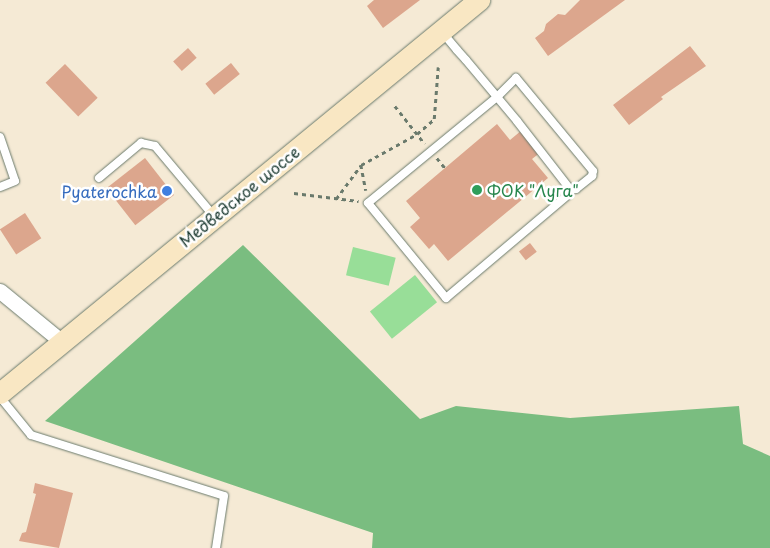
<!DOCTYPE html>
<html>
<head>
<meta charset="utf-8">
<style>
	body { margin:0 }
	#map { position:relative; width:770px; height:548px; overflow:hidden; background:#f5ead5; font-family:"Playpen Sans",sans-serif }
	div>[style] { position:absolute }
	[style*='--x'] { left:calc(var(--x)*1px); top:calc(var(--y)*1px); width:calc(var(--w)*1px); rotate:calc(var(--a)*1deg) }
	.green>* { inset:0; background:#98de98; transform-origin:0 0 }
	.forest>* { inset:0; background:#7abd80 }
	.building>* { inset:0; background:#dca68d; transform-origin:0 0 }
	.path>* { height:2.5px; margin-top:-1.25px; transform-origin:0; background:repeating-linear-gradient(90deg,#6a7a6c 0 4px,transparent 0 8px) }
	.roads { filter:drop-shadow(0 0 1px #6a7a6c) drop-shadow(0 0 1px #6a7a6c) }
	.service>* { height:8px; margin:-4px; padding:0 4px; transform-origin:4px; border-radius:4px; background:#fff }
	.minor>* { height:15px; margin:-7.5px; padding:0 7.5px; transform-origin:7.5px; border-radius:7.5px; background:#fff }
	.secondary>* { height:21px; margin:-10.5px; padding:0 10.5px; transform-origin:10.5px; border-radius:10.5px; background:#f9e7c3 }
	.dots>* { width:14px; height:14px; translate:-50% -50%; box-sizing:border-box; border:2px solid #fff; border-radius:50% }
	span { translate:-50% -50%; white-space:nowrap; text-align:center; line-height:1.15; -webkit-text-stroke:5px #fff; paint-order:stroke }
	.leisure-label { font-size:16px; color:#27864d }
	.left { translate:0 -50%; text-align:left }
	.shop-label { font-size:16px; color:#366cbe }
	.right { translate:-100% -50%; text-align:right }
	.street-label { font-size:16px; color:#1f3d34 }
</style>
</head>
<body>
<div id="map">
	<div class="green">
		<div style="left:353px;top:247px;width:44px;height:29px;rotate:14deg"></div>
		<div style="left:415px;top:275px;width:35px;height:58px;rotate:51deg"></div>
	</div>
	<div class="forest">
		<div style="clip-path:polygon(243px 245px,420px 419px,456px 406px,570px 418px,739px 406px,743px 444px,770px 456px,770px 548px,372px 548px,373px 533px,45px 421px)"></div>
	</div>
	<div class="building">
		<div style="clip-path:polygon(374px 0,420px 0,383px 28px,367px 6px)"></div>
		<div style="clip-path:polygon(580px 0,625px 0,548px 56px,535px 38px,544px 31px,546px 24px,558px 14px,565px 15px)"></div>
		<div style="clip-path:polygon(690px 46px,706px 66px,661px 97px,663px 99px,629px 125px,613px 105px)"></div>
		<div style="left:188px;top:48px;width:13px;height:20px;rotate:48deg"></div>
		<div style="left:231px;top:63px;width:14px;height:33px;rotate:51deg"></div>
		<div style="left:65px;top:64px;width:47px;height:27px;rotate:46deg"></div>
		<div style="clip-path:polygon(497px 124px,510px 140px,522px 130px,541px 152px,532px 159px,548px 178px,448px 261px,434px 244px,429px 249px,410px 227px,420px 218px,406px 201px)"></div>
		<div style="left:145px;top:158px;width:47px;height:49px;rotate:52deg"></div>
		<div style="left:25px;top:213px;width:30px;height:30px;rotate:57deg"></div>
		<div style="left:530px;top:243px;width:11px;height:14px;rotate:52deg"></div>
		<div style="clip-path:polygon(35px 483px,73px 493px,59px 548px,19px 541px,22px 533px,26px 532px,36px 494px,33px 493px)"></div>
	</div>
	<div class="path">
		<div style="--x:395;--y:106;--w:48;--a:51.7"></div>
		<div style="--x:437;--y:158;--w:13;--a:51"></div>
		<div style="--x:361;--y:165;--w:26;--a:79"></div>
		<div style="--x:294;--y:193;--w:65;--a:7"></div>
		<div style="--x:336;--y:199;--w:42;--a:-53.7"></div>
		<div style="--x:361;--y:165;--w:64;--a:-29"></div>
		<div style="--x:417;--y:134;--w:23;--a:-41"></div>
		<div style="--x:434;--y:119;--w:52;--a:-85.6"></div>
	</div>
	<div class="roads">
		<div class="service">
			<div style="--x:442;--y:32;--w:23;--a:50"></div>
			<div style="--x:457;--y:50;--w:13;--a:48"></div>
			<div style="--x:466;--y:60;--w:48;--a:50"></div>
			<div style="--x:497;--y:97;--w:31;--a:50"></div>
			<div style="--x:517;--y:121;--w:86;--a:52.1"></div>
			<div style="--x:570;--y:189;--w:6;--a:0"></div>
			<div style="--x:576;--y:189;--w:21;--a:-39"></div>
			<div style="--x:592;--y:176;--w:5;--a:-79"></div>
			<div style="--x:593;--y:171;--w:121;--a:-129.6"></div>
			<div style="--x:516;--y:78;--w:27;--a:135"></div>
			<div style="--x:497;--y:97;--w:167;--a:140.6"></div>
			<div style="--x:368;--y:203;--w:123;--a:50.6"></div>
			<div style="--x:446;--y:298;--w:160;--a:-40.2"></div>
			<div style="--x:568;--y:195;--w:6;--a:-72"></div>
			<div style="--x:0;--y:137;--w:46;--a:71.2"></div>
			<div style="--x:15;--y:181;--w:16;--a:158"></div>
			<div style="--x:99;--y:178;--w:55;--a:-39.8"></div>
			<div style="--x:141;--y:143;--w:14;--a:12"></div>
			<div style="--x:155;--y:146;--w:90;--a:50"></div>
			<div style="--x:0;--y:397;--w:49;--a:50.8"></div>
			<div style="--x:31;--y:435;--w:202;--a:17.5"></div>
			<div style="--x:224;--y:496;--w:53;--a:98.7"></div>
		</div>
		<div class="minor">
			<div style="--x:0;--y:291;--w:80;--a:39.4"></div>
		</div>
		<div class="secondary">
			<div style="--x:0;--y:393;--w:620;--a:-39.37"></div>
		</div>
	</div>
	<div class="dots">
		<div style="left:477px;top:190px;background:#2e9e5b"></div>
		<div style="left:167px;top:191px;background:#3f7fe0"></div>
	</div>
	<div class="leisure-label">
		<span class="left" style="left:487px;top:190px">ФОК "Луга"</span>
	</div>
	<div class="shop-label">
		<span class="right" style="left:157px;top:191px">Pyaterochka</span>
	</div>
	<div class="street-label">
		<span style="left:239px;top:196px;rotate:-39deg">Медведское шоссе</span>
	</div>
</div>
</body>
</html>
